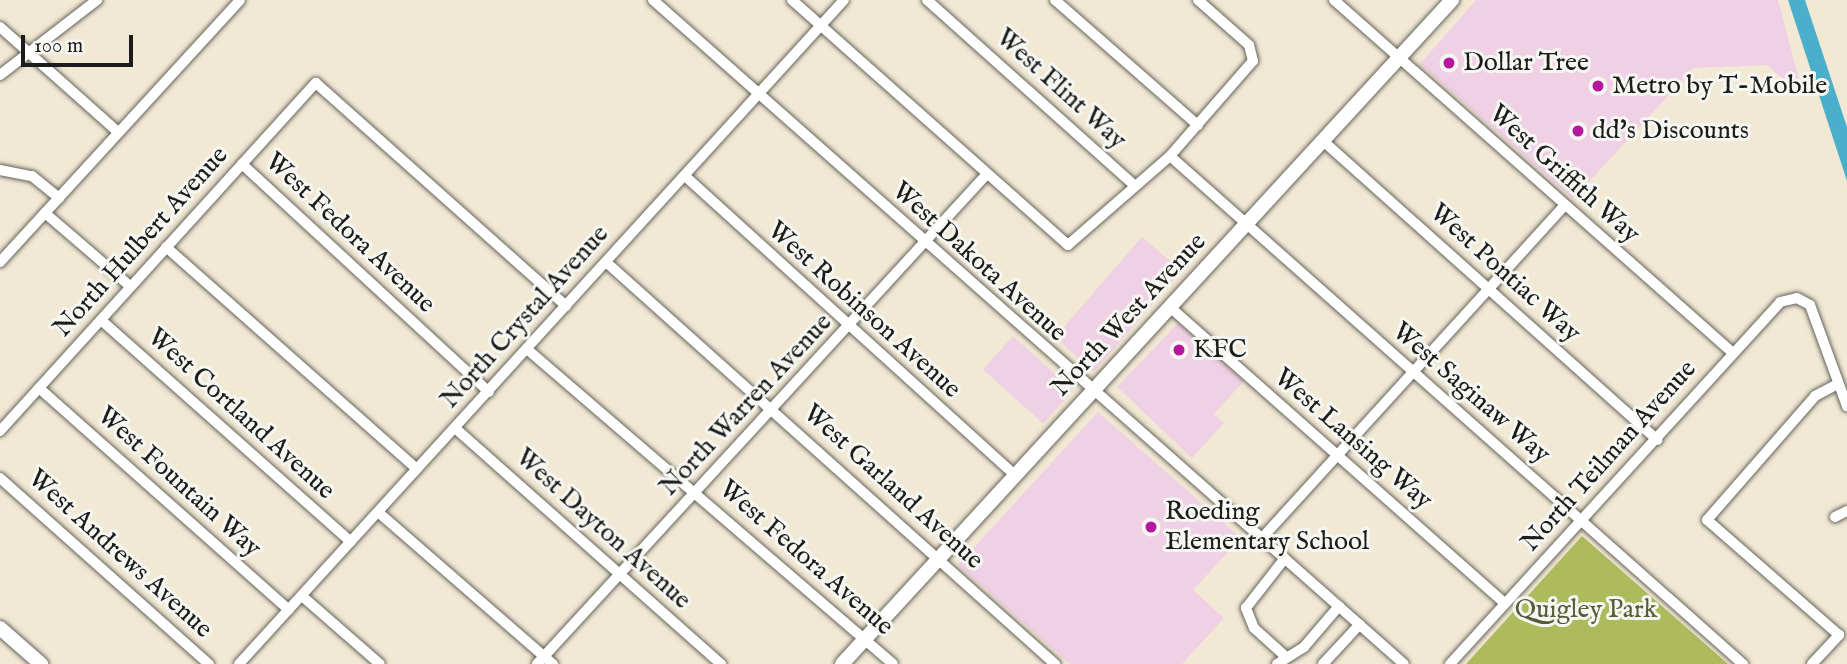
<!DOCTYPE html>
<html>
<head>
<meta charset="utf-8">
<style>
	body { margin:0 }
	#map { position:relative; width:1847px; height:664px; overflow:hidden; background:#f1e9d4; font-family:"IM FELL English",serif }
	div>[style] { position:absolute }
	[style*='--x'] { left:calc(var(--x)*1px); top:calc(var(--y)*1px); width:calc(var(--w)*1px); rotate:calc(var(--a)*1deg) }
	.built>* { inset:0; background:#f0d0e4; transform-origin:0 0 }
	.green>* { inset:0; background:#adbb5d }
	.water>* { inset:0; background:#4aafca }
	.roads { filter:drop-shadow(0 0 2px #67645c) drop-shadow(0 0 2px #67645c) }
	.minor>* { height:10px; margin:-5px; padding:0 5px; transform-origin:5px; border-radius:5px; background:#fff }
	.major>* { height:14px; margin:-7px; padding:0 7px; transform-origin:7px; border-radius:7px; background:#fff }
	.dots>* { width:19px; height:19px; translate:-50% -50%; box-sizing:border-box; border:4px solid #f6f6f2; border-radius:50% }
	span { translate:-50% -50%; white-space:nowrap; text-align:center; line-height:1.15; -webkit-text-stroke:6px #f6f6f2; paint-order:stroke }
	.poi-label { font-size:26px; color:#1c1c1c }
	.left { translate:0 -50%; text-align:left }
	.street-label { font-size:26px; color:#1c1c1c }
	.park-label { font-size:26px; color:#565c36 }
	.scale { position:absolute; left:21px; top:35px; width:112px; height:32px; box-sizing:border-box; border:4px solid #1c1c1c; border-top:0; padding-left:9px; font-size:21px; line-height:24px; white-space:nowrap; color:#1c1c1c; -webkit-text-stroke:5px #f6f6f2; paint-order:stroke }
</style>
</head>
<body>
<div id="map">
	<div class="built">
		<div style="clip-path:polygon(1476px 0,1778px 0,1804px 98px,1767px 65px,1694px 68px,1573px 199px,1420px 64px)"></div>
		<div style="left:1142px;top:237px;width:52px;height:133px;rotate:41deg"></div>
		<div style="clip-path:polygon(1178px 323px,1244px 381px,1214px 414px,1224px 423px,1192px 458px,1117px 387px)"></div>
		<div style="left:1013px;top:336px;width:81px;height:45px;rotate:42deg"></div>
		<div style="clip-path:polygon(1098px 412px,1241px 538px,1193px 590px,1224px 618px,1182px 664px,1070px 664px,958px 565px)"></div>
	</div>
	<div class="green">
		<div style="clip-path:polygon(1582px 536px,1728px 664px,1466px 664px)"></div>
	</div>
	<div class="water">
		<div style="clip-path:polygon(1788px 0,1805px 0,1847px 127px,1847px 181px)"></div>
	</div>
	<div class="roads">
		<div class="minor">
			<div style="--x:653;--y:0;--w:1002;--a:41.48"></div>
			<div style="--x:792;--y:0;--w:369;--a:41.6"></div>
			<div style="--x:1068;--y:245;--w:135;--a:-41.1"></div>
			<div style="--x:1170;--y:156;--w:126;--a:-48.9"></div>
			<div style="--x:1253;--y:61;--w:16;--a:-104"></div>
			<div style="--x:1249;--y:45;--w:68;--a:-138.6"></div>
			<div style="--x:927;--y:0;--w:278;--a:41.8"></div>
			<div style="--x:1055;--y:0;--w:190;--a:41.2"></div>
			<div style="--x:1334;--y:0;--w:533;--a:41.5"></div>
			<div style="--x:0;--y:27;--w:158;--a:41.7"></div>
			<div style="--x:0;--y:75;--w:123;--a:-37.7"></div>
			<div style="--x:1322;--y:140;--w:450;--a:41.8"></div>
			<div style="--x:1170;--y:156;--w:766;--a:41.56"></div>
			<div style="--x:242;--y:164;--w:336;--a:42.7"></div>
			<div style="--x:0;--y:170;--w:33;--a:11"></div>
			<div style="--x:32;--y:176;--w:35;--a:39"></div>
			<div style="--x:685;--y:176;--w:445;--a:42.2"></div>
			<div style="--x:45;--y:213;--w:112;--a:40.7"></div>
			<div style="--x:166;--y:247;--w:335;--a:41.5"></div>
			<div style="--x:0;--y:262;--w:355;--a:-47.5"></div>
			<div style="--x:606;--y:262;--w:603;--a:41.84"></div>
			<div style="--x:1171;--y:308;--w:446;--a:41.5"></div>
			<div style="--x:101;--y:320;--w:334;--a:41.6"></div>
			<div style="--x:528;--y:350;--w:481;--a:40.7"></div>
			<div style="--x:39;--y:388;--w:334;--a:41.6"></div>
			<div style="--x:455;--y:428;--w:356;--a:41.6"></div>
			<div style="--x:0;--y:431;--w:470;--a:-47.8"></div>
			<div style="--x:316;--y:83;--w:335;--a:41.7"></div>
			<div style="--x:0;--y:478;--w:280;--a:41.7"></div>
			<div style="--x:378;--y:512;--w:232;--a:41"></div>
			<div style="--x:1835;--y:517;--w:13;--a:-27"></div>
			<div style="--x:1262;--y:538;--w:450;--a:-47.7"></div>
			<div style="--x:302;--y:596;--w:103;--a:41.1"></div>
			<div style="--x:1285;--y:656;--w:42;--a:-137.9"></div>
			<div style="--x:1254;--y:628;--w:22;--a:-112"></div>
			<div style="--x:1246;--y:608;--w:63;--a:-52"></div>
			<div style="--x:239;--y:664;--w:898;--a:-47.66"></div>
			<div style="--x:537;--y:664;--w:664;--a:-47.44"></div>
			<div style="--x:1277;--y:664;--w:32;--a:-32"></div>
			<div style="--x:1304;--y:647;--w:54;--a:-49.5"></div>
			<div style="--x:1323;--y:664;--w:54;--a:-47.2"></div>
			<div style="--x:1450;--y:664;--w:490;--a:-47.6"></div>
			<div style="--x:1780;--y:302;--w:17;--a:-13"></div>
			<div style="--x:1797;--y:298;--w:15;--a:28"></div>
			<div style="--x:1810;--y:305;--w:108;--a:69.9"></div>
			<div style="--x:1812;--y:664;--w:40;--a:-47"></div>
			<div style="--x:1839;--y:635;--w:175;--a:-138.9"></div>
			<div style="--x:1707;--y:520;--w:164;--a:-48.9"></div>
			<div style="--x:1815;--y:396;--w:26;--a:-28"></div>
		</div>
		<div class="major">
			<div style="--x:0;--y:628;--w:55;--a:41.3"></div>
			<div style="--x:842;--y:664;--w:902;--a:-47.43"></div>
		</div>
	</div>
	<div class="dots">
		<div style="left:1449px;top:63px;background:#b5179e"></div>
		<div style="left:1598px;top:86px;background:#b5179e"></div>
		<div style="left:1578px;top:131px;background:#b5179e"></div>
		<div style="left:1179px;top:350px;background:#b5179e"></div>
		<div style="left:1151px;top:527px;background:#b5179e"></div>
	</div>
	<div class="poi-label">
		<span class="left" style="left:1463px;top:63px">Dollar Tree</span>
		<span class="left" style="left:1612px;top:86px">Metro by T-Mobile</span>
		<span class="left" style="left:1592px;top:131px">dd's Discounts</span>
		<span class="left" style="left:1193px;top:350px">KFC</span>
		<span class="left" style="left:1165px;top:527px">Roeding<br>Elementary School</span>
	</div>
	<div class="street-label">
		<span style="left:1061px;top:89px;rotate:42deg">West Flint Way</span>
		<span style="left:1564px;top:174px;rotate:42deg">West Griffith Way</span>
		<span style="left:350px;top:233px;rotate:43deg">West Fedora Avenue</span>
		<span style="left:141px;top:242px;rotate:-48deg">North Hulbert Avenue</span>
		<span style="left:979px;top:262px;rotate:42deg">West Dakota Avenue</span>
		<span style="left:1505px;top:273px;rotate:42deg">West Pontiac Way</span>
		<span style="left:864px;top:310px;rotate:42deg">West Robinson Avenue</span>
		<span style="left:1129px;top:315px;rotate:-47deg">North West Avenue</span>
		<span style="left:525px;top:317px;rotate:-48deg">North Crystal Avenue</span>
		<span style="left:1471px;top:393px;rotate:41deg">West Saginaw Way</span>
		<span style="left:746px;top:405px;rotate:-47deg">North Warren Avenue</span>
		<span style="left:241px;top:414px;rotate:42deg">West Cortland Avenue</span>
		<span style="left:1353px;top:439px;rotate:41deg">West Lansing Way</span>
		<span style="left:1609px;top:456px;rotate:-48deg">North Teilman Avenue</span>
		<span style="left:179px;top:482px;rotate:42deg">West Fountain Way</span>
		<span style="left:893px;top:487px;rotate:42deg">West Garland Avenue</span>
		<span style="left:603px;top:529px;rotate:42deg">West Dayton Avenue</span>
		<span style="left:120px;top:554px;rotate:42deg">West Andrews Avenue</span>
		<span style="left:806px;top:558px;rotate:41deg">West Fedora Avenue</span>
	</div>
	<div class="park-label">
		<span style="left:1586px;top:610px">Quigley Park</span>
	</div>
	<div class="scale">100 m</div>
</div>
</body>
</html>
